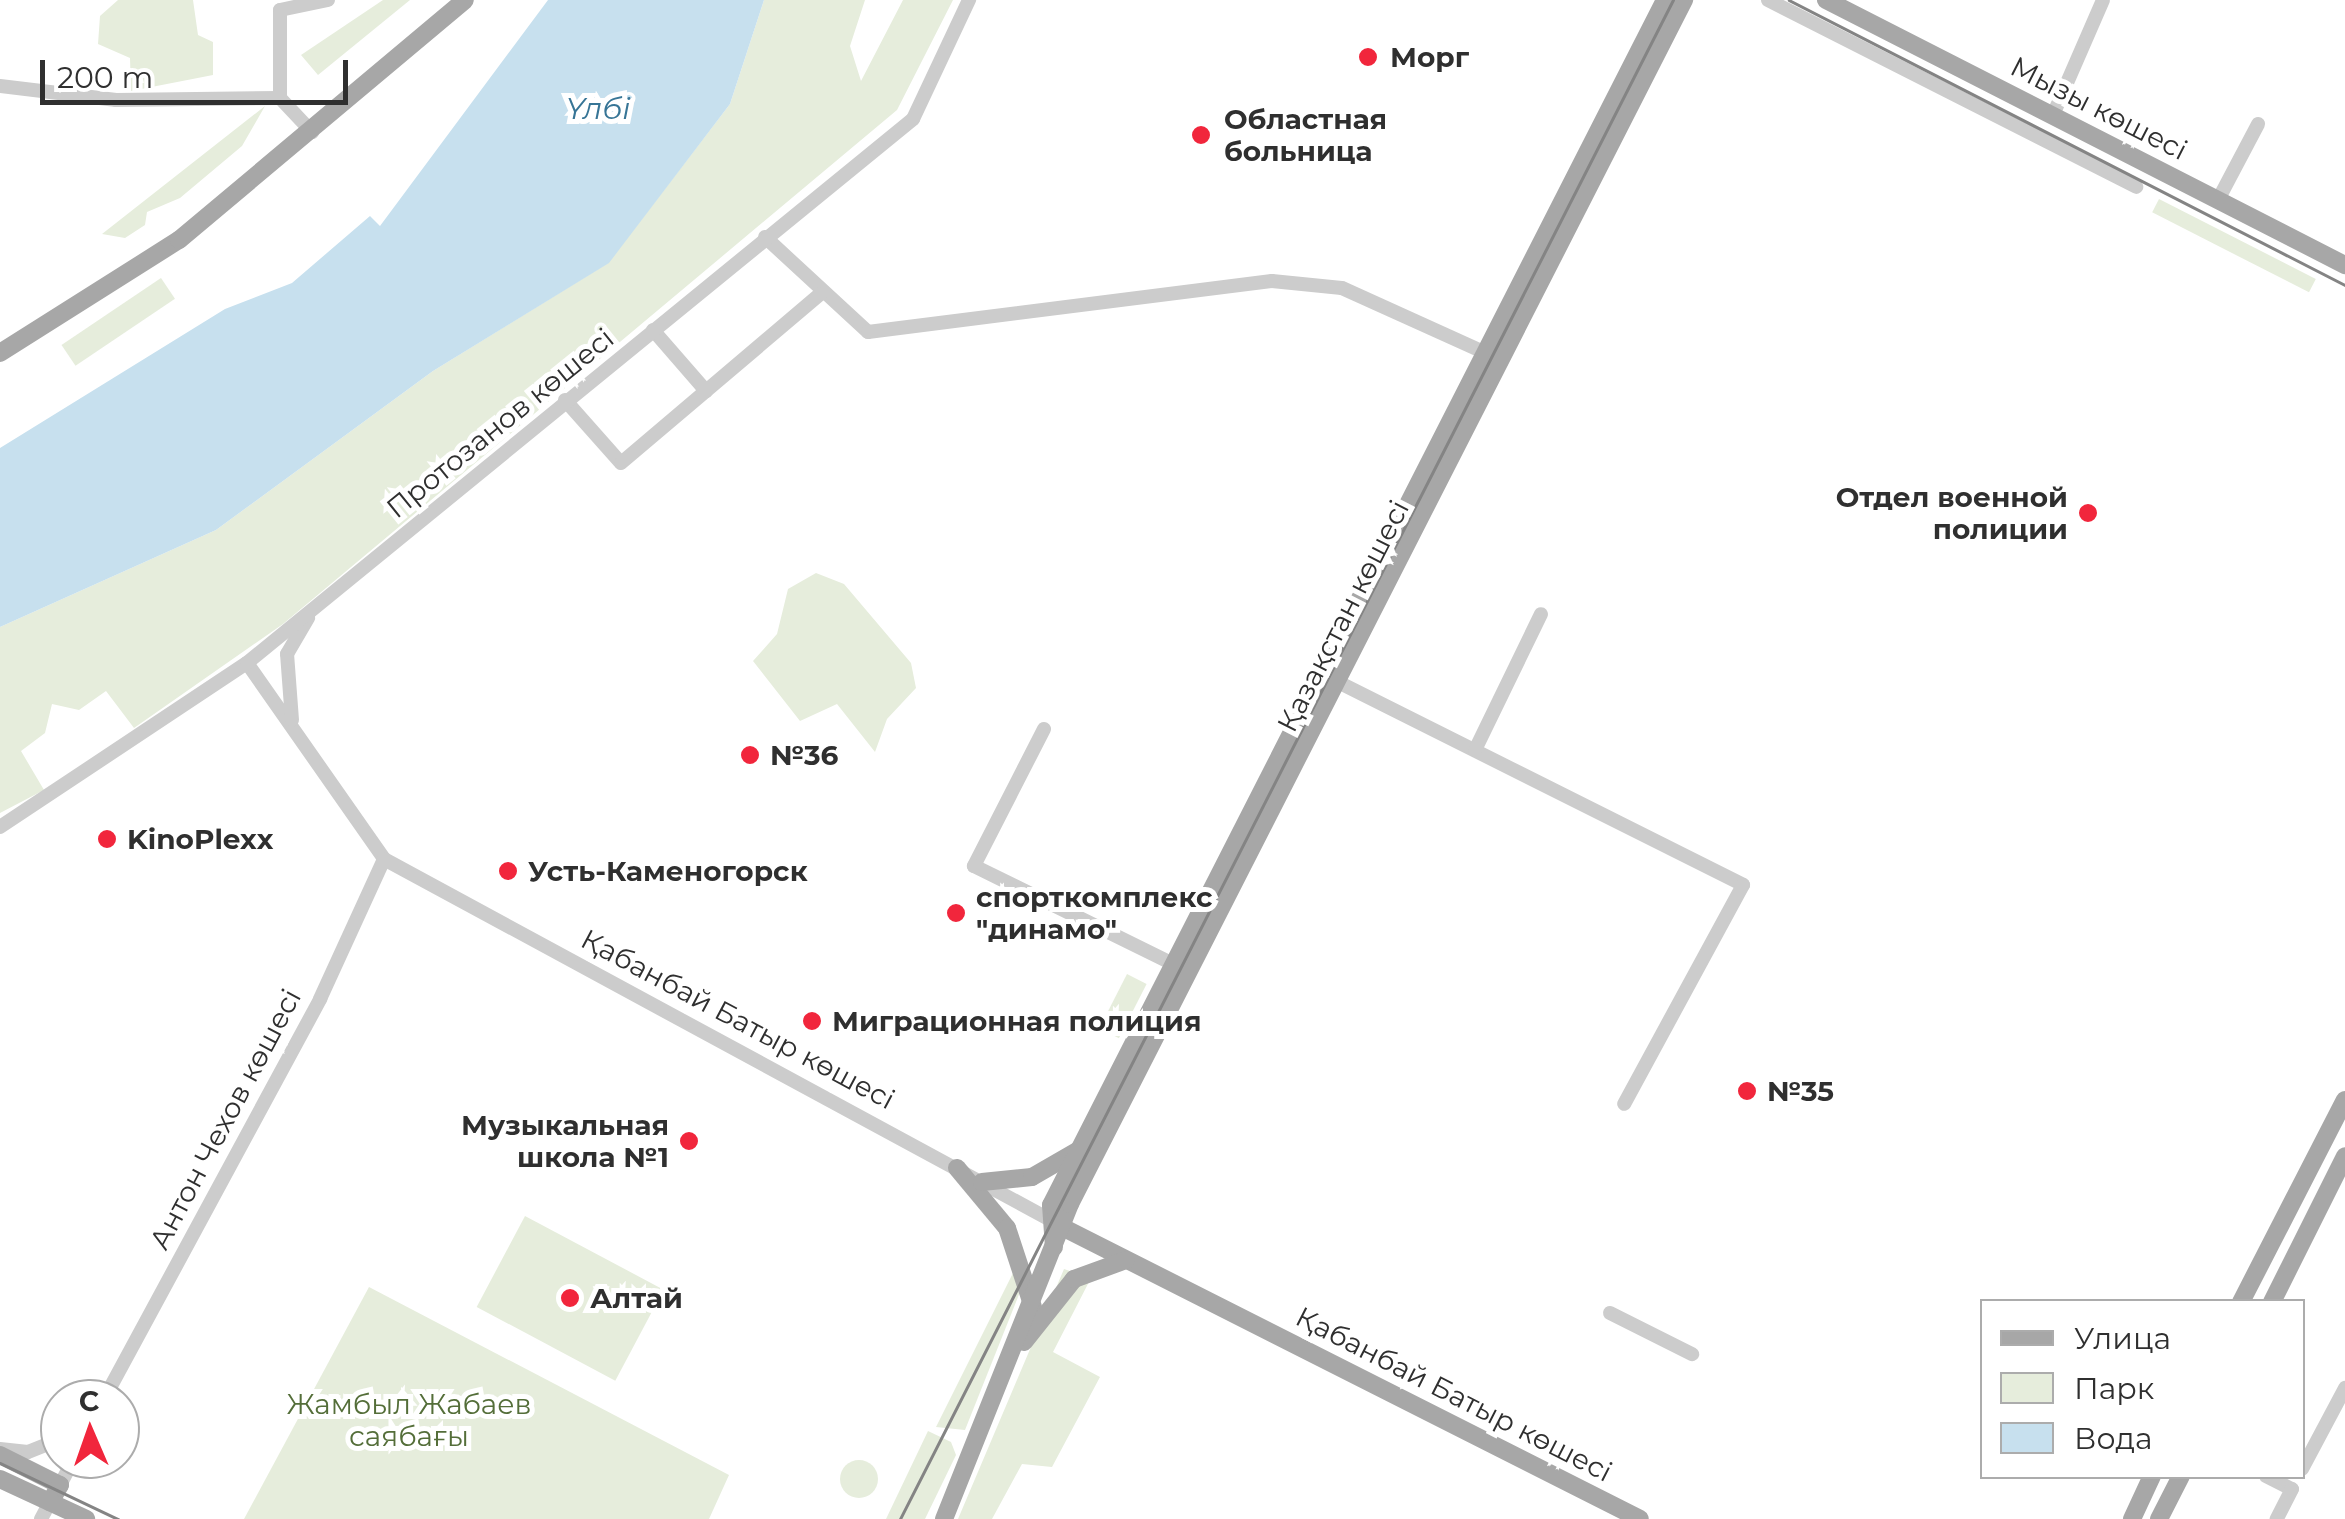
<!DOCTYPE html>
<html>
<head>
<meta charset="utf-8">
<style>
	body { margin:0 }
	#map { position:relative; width:2345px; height:1519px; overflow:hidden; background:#fff; font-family:Montserrat,sans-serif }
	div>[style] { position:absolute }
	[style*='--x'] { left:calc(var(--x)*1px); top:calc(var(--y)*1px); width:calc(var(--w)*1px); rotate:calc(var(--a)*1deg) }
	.green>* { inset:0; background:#e6eddc; transform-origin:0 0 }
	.round { border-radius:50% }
	.water>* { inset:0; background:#c7e0ee }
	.minor>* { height:14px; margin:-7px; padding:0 7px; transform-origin:7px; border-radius:7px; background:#ccc }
	.major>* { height:18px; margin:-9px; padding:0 9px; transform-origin:9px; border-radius:9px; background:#a7a7a7 }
	.tram>* { height:2.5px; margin:-1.25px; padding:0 1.25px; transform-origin:1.25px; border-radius:1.25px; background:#848484 }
	.dots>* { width:28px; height:28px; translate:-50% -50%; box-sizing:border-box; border:5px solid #fff; border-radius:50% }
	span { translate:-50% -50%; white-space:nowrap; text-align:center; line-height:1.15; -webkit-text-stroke:10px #fff; paint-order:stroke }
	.poi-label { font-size:28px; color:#2f2f2f; font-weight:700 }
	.left { translate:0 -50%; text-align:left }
	.right { translate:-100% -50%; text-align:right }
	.street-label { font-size:28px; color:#2f2f2f }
	.park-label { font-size:28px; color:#546e39 }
	.water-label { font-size:30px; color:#377596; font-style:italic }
	.legend { position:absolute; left:1980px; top:1299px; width:325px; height:180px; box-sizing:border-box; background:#fff; border:2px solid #acacac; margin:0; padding:12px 18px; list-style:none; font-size:30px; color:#2f2f2f }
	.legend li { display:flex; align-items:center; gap:20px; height:50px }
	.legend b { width:50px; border:2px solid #acacac }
	.north { position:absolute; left:40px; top:1379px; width:100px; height:100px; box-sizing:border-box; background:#fff; border:2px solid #acacac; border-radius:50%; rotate:358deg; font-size:28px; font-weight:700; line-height:40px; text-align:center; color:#2f2f2f }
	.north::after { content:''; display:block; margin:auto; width:35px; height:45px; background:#f1263c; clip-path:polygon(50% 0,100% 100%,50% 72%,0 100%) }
	.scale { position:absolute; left:40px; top:60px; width:308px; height:45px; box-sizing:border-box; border:5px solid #2f2f2f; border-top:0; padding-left:12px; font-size:30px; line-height:35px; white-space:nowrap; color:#2f2f2f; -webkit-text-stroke:8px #fff; paint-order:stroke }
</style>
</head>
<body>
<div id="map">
	<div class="green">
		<div style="clip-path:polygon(118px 0,193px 0,198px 35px,213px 42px,213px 75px,131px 91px,130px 58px,98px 44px,100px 16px)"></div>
		<div style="clip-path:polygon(383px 0,410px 0,318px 75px,301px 55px)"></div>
		<div style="clip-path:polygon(764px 0,865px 0,850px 46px,861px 81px,903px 0,953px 0,897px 110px,283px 624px,134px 728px,106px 691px,79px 710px,52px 704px,45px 733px,21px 751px,44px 790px,0 813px,0 627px,216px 530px,433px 371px,608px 263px,730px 104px)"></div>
		<div style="clip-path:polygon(265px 106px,242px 146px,180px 198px,147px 212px,145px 225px,125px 238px,102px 234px)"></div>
		<div style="left:2159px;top:199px;width:176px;height:15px;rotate:27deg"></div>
		<div style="left:161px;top:278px;width:25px;height:120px;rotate:56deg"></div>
		<div style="clip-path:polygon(816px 573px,844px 584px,911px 663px,916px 688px,887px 719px,875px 752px,837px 704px,800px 721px,753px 661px,777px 634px,788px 589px)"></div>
		<div style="left:1127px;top:974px;width:22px;height:61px;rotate:27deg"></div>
		<div style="left:525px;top:1216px;width:157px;height:103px;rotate:28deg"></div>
		<div style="clip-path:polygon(1018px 1263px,1020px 1292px,965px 1430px,936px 1427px)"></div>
		<div style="clip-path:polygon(1064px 1269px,1091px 1278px,1053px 1352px,1100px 1377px,1052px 1467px,1022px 1464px,992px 1519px,958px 1519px)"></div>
		<div style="clip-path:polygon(369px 1287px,729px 1475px,709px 1519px,244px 1519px)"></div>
		<div style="clip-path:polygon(928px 1431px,951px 1442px,956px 1455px,925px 1519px,886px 1519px)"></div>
		<div class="round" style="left:840px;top:1460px;width:38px;height:38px"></div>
	</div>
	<div class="water">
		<div style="clip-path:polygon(548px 0,764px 0,730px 104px,609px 263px,433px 371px,216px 530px,0 627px,0 448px,225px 309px,292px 283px,370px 216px,380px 226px)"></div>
	</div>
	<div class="minor">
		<div style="--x:1768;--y:0;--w:413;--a:26.9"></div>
		<div style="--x:0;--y:86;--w:117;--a:6.9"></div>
		<div style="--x:116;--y:100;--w:164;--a:-0.7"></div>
		<div style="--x:280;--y:98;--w:47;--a:46.7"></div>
		<div style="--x:280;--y:98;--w:88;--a:-90"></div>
		<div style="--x:280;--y:10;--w:49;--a:-11.8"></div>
		<div style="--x:2053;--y:115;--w:125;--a:-66.5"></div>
		<div style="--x:2218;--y:200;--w:86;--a:-62.2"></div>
		<div style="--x:765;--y:237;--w:140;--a:42.7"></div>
		<div style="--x:868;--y:332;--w:407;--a:-7.2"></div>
		<div style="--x:1272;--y:281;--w:70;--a:5.7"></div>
		<div style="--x:1342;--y:288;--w:158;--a:24.3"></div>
		<div style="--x:653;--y:330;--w:81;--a:49"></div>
		<div style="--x:565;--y:400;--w:84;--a:48.4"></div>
		<div style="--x:621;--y:463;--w:261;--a:-40.3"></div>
		<div style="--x:247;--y:663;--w:239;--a:55"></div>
		<div style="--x:384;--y:859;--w:764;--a:28.44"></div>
		<div style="--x:1330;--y:678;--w:462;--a:26.6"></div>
		<div style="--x:1743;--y:885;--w:249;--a:118.5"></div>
		<div style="--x:292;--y:720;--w:66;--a:-94.3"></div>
		<div style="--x:287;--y:654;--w:42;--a:-59.7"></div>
		<div style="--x:1044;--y:729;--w:154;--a:117.1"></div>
		<div style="--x:974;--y:866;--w:231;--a:26.2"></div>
		<div style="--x:1475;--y:750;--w:151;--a:-64.1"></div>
		<div style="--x:0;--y:827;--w:296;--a:-33.6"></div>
		<div style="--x:247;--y:663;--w:860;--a:-39.24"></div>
		<div style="--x:913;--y:119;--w:132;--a:-64.8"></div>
		<div style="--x:1610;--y:1313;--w:92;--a:26.6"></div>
		<div style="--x:104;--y:1399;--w:455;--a:-61.6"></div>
		<div style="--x:320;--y:999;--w:154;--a:-65.4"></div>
		<div style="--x:0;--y:1449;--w:28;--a:6"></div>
		<div style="--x:28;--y:1452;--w:35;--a:-22"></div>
		<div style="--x:2302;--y:1469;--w:92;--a:-62"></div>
		<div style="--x:2266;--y:1476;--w:29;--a:27"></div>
		<div style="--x:2292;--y:1489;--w:34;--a:117"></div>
		<div style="--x:60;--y:1485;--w:30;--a:-62"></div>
		<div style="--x:41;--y:1519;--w:19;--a:-62"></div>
	</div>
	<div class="major">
		<div style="--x:1826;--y:0;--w:583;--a:27.05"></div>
		<div style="--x:0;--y:353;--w:212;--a:-32.3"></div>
		<div style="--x:179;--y:240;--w:373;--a:-40"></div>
		<div style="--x:957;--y:1168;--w:78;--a:50.2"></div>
		<div style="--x:1007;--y:1228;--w:83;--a:71.8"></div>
		<div style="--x:982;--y:1182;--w:50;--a:-5.7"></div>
		<div style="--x:1032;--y:1177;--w:52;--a:-30"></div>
		<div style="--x:1064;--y:1228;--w:645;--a:26.8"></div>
		<div style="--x:1054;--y:1247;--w:42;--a:-94.1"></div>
		<div style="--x:1051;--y:1205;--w:1352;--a:-63"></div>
		<div style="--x:2241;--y:1302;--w:227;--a:-62.8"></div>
		<div style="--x:2272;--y:1302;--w:163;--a:-63.4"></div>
		<div style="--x:1024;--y:1342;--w:80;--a:-51.6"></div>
		<div style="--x:1074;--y:1279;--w:55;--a:-20.1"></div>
		<div style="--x:0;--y:1455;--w:67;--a:26.6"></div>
		<div style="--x:60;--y:1485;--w:20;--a:120"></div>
		<div style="--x:0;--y:1479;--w:95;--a:24.9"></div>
		<div style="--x:944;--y:1519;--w:339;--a:-68.2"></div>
		<div style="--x:1070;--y:1204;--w:1352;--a:-62.98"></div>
		<div style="--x:2132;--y:1519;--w:47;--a:-65.1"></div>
		<div style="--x:2159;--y:1519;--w:48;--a:-62.9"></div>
	</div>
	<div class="tram">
		<div style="--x:1789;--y:0;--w:625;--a:27.14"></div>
		<div style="--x:0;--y:1463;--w:131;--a:25.4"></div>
		<div style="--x:900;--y:1519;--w:1704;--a:-63.03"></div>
	</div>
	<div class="dots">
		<div style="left:1368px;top:57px;background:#f1263c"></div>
		<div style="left:1201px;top:135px;background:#f1263c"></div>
		<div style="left:2088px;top:513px;background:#f1263c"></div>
		<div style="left:750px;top:755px;background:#f1263c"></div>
		<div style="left:107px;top:839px;background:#f1263c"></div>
		<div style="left:508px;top:871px;background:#f1263c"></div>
		<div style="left:956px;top:913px;background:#f1263c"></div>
		<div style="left:812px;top:1021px;background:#f1263c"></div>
		<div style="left:1747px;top:1091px;background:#f1263c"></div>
		<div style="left:689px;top:1141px;background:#f1263c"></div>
		<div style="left:570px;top:1298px;background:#f1263c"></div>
	</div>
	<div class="poi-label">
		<span class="left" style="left:1390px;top:57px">Морг</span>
		<span class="left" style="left:1224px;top:135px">Областная<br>больница</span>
		<span class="right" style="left:2068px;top:513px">Отдел военной<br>полиции</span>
		<span class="left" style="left:770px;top:755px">№36</span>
		<span class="left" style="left:127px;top:839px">KinoPlexx</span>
		<span class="left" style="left:528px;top:871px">Усть-Каменогорск</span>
		<span class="left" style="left:976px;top:913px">спорткомплекс<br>"динамо"</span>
		<span class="left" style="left:832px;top:1021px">Миграционная полиция</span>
		<span class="left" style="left:1767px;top:1091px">№35</span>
		<span class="right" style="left:669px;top:1141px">Музыкальная<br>школа №1</span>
		<span class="left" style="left:590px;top:1298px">Алтай</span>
	</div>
	<div class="street-label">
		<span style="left:2099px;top:108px;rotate:27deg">Мызы көшесі</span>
		<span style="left:500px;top:423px;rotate:-39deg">Протозанов көшесі</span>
		<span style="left:1343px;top:616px;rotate:-63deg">Қазақстан көшесі</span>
		<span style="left:738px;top:1019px;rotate:28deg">Қабанбай Батыр көшесі</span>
		<span style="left:225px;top:1119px;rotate:-62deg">Антон Чехов көшесі</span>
		<span style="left:1454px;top:1394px;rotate:27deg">Қабанбай Батыр көшесі</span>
	</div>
	<div class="park-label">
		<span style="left:409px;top:1420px">Жамбыл Жабаев<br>саябағы</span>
	</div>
	<div class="water-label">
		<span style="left:598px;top:109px">Үлбі</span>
	</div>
	<ul class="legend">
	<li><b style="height:12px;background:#a7a7a7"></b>Улица</li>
	<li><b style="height:28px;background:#e6eddc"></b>Парк</li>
	<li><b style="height:28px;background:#c7e0ee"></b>Вода</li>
	</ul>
	<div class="north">С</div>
	<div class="scale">200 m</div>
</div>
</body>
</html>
